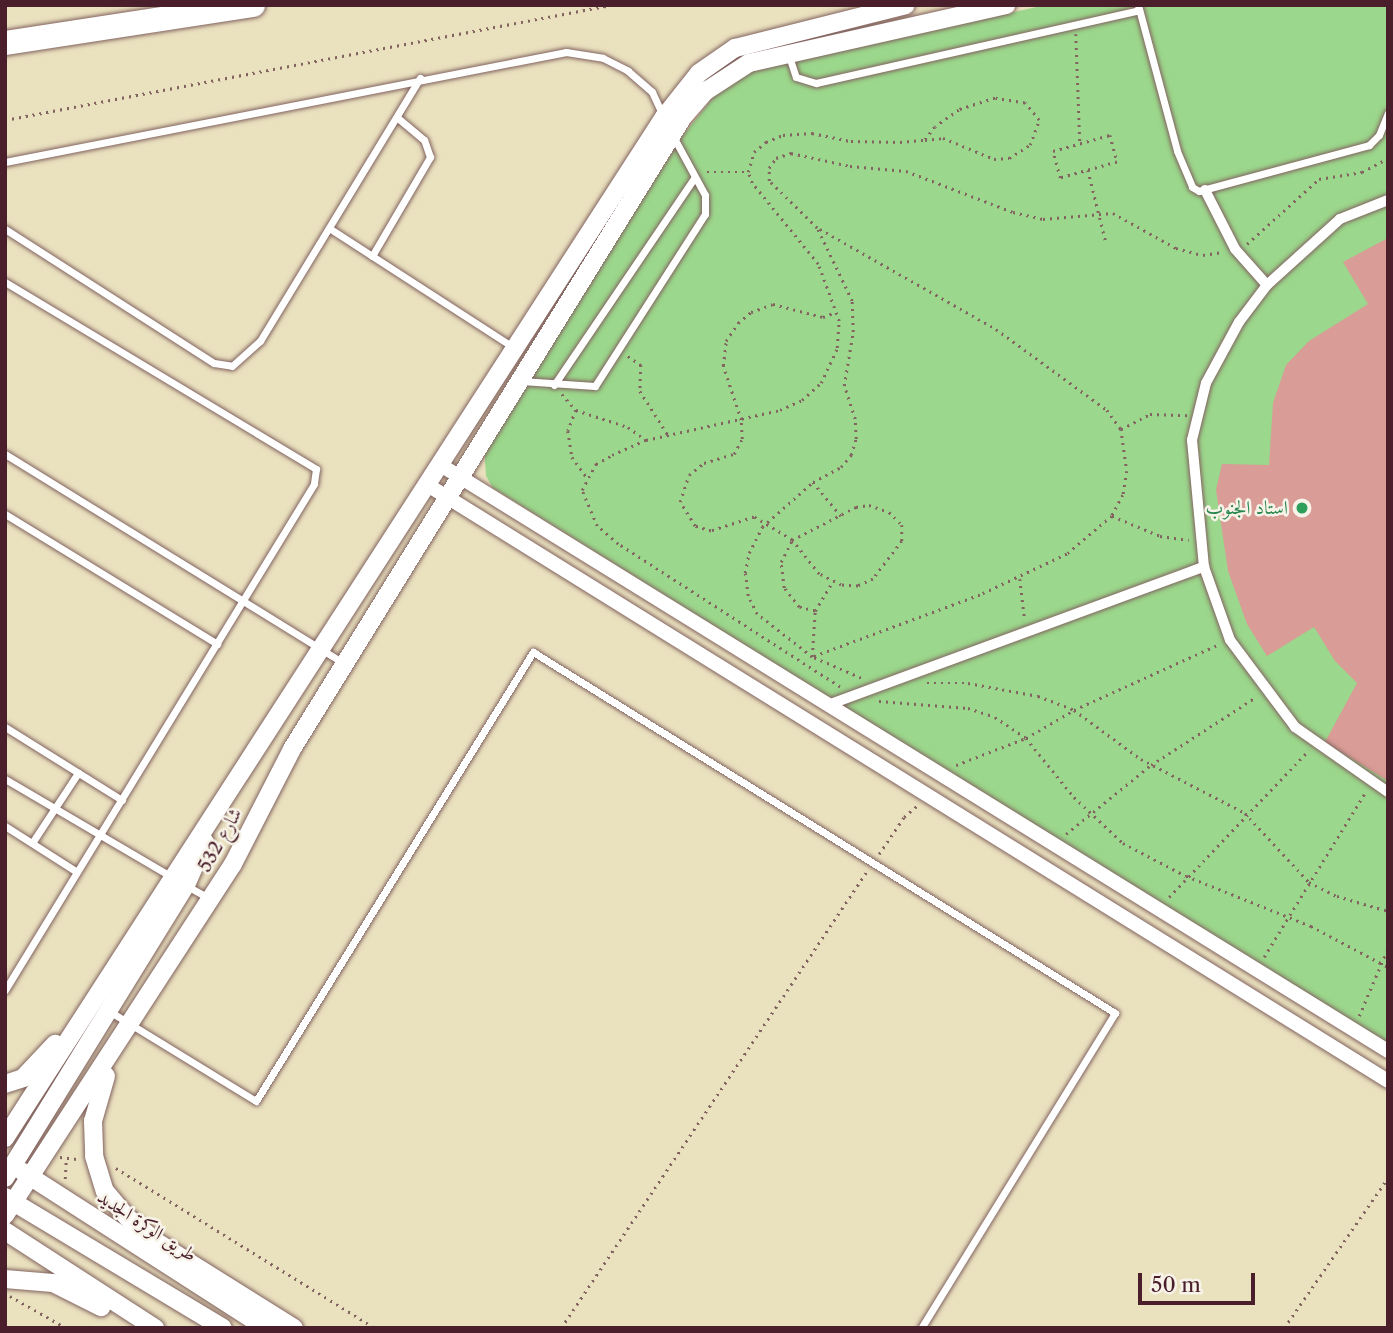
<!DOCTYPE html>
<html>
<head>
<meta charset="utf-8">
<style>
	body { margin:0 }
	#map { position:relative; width:1393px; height:1333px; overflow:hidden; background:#eae1bf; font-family:"Libre Caslon Text",Amiri,serif }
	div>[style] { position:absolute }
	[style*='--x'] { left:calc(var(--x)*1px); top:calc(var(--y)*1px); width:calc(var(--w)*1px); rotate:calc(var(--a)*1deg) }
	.green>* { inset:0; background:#9bd78c }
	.building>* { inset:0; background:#d99c96 }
	.path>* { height:2.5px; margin-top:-1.25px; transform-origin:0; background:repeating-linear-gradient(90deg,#82635f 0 2px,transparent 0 7px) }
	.roads { filter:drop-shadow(0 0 2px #82635f) drop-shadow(0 0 2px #82635f) }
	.service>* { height:7px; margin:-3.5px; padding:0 3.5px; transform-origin:3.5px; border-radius:3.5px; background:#fff }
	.pedestrian>* { height:10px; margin:-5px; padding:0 5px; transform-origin:5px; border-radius:5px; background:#fff }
	.minor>* { height:14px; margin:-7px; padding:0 7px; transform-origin:7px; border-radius:7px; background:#fff }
	.tertiary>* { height:18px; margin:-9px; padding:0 9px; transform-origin:9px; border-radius:9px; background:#fff }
	.motorway>* { height:24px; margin:-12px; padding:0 12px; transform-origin:12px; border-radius:12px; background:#fff }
	.dots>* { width:19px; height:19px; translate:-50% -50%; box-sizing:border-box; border:4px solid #f7f3e8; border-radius:50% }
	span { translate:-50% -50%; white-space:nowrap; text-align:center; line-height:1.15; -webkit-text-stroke:5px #f7f3e8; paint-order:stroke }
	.leisure-label { font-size:19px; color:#27864d }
	.right { translate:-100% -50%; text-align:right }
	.street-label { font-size:19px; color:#4a1f2b }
	.frame { position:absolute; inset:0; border:7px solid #4a1f2b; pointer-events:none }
	.scale { position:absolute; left:1138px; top:1273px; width:117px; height:32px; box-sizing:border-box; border:4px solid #4a1f2b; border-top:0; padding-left:9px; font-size:21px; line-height:24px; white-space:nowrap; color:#4a1f2b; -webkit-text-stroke:5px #f7f3e8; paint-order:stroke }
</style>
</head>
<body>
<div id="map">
	<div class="green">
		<div style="clip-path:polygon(1046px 5px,1388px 5px,1388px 1047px,493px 488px,486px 476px,484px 446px,684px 134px,716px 94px,754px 69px)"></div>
	</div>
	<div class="building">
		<div style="clip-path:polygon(1388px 238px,1388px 781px,1325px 742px,1357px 683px,1335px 661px,1314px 627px,1267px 656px,1247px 624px,1228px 571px,1216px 490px,1222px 464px,1269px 465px,1273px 403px,1286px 365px,1309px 341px,1368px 304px,1343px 262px)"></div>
	</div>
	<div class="path">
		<div style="--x:1076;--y:34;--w:109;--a:87.9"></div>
		<div style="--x:5;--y:120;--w:617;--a:-10.75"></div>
		<div style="--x:1110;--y:135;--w:28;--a:75"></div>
		<div style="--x:1117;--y:162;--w:59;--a:164.3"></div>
		<div style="--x:1060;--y:178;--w:28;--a:-105"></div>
		<div style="--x:1053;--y:151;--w:59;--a:-15.7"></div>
		<div style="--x:1088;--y:170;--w:74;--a:76"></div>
		<div style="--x:707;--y:172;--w:41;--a:0"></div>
		<div style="--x:820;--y:229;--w:202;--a:29.6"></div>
		<div style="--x:996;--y:329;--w:137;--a:36.1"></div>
		<div style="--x:1107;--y:410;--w:24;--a:54"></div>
		<div style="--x:1121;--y:429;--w:42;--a:81.9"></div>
		<div style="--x:1127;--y:471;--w:24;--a:99"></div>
		<div style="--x:1123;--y:495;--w:24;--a:118"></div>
		<div style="--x:1112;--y:516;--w:59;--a:139.8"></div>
		<div style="--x:1067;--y:554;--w:96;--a:154.8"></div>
		<div style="--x:980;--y:595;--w:179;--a:159.7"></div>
		<div style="--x:812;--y:657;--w:46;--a:-86.3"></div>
		<div style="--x:815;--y:611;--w:33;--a:-59"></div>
		<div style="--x:1247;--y:244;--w:97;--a:-42.1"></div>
		<div style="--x:1319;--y:179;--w:44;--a:-9.2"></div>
		<div style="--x:1362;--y:172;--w:30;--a:-28"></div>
		<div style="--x:628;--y:356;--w:16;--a:35"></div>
		<div style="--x:641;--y:365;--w:26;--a:92"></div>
		<div style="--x:640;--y:391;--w:52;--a:57.5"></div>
		<div style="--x:562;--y:394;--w:21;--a:49"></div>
		<div style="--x:576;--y:410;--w:55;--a:18.1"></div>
		<div style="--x:628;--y:427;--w:22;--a:36"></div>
		<div style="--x:576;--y:410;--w:22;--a:111"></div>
		<div style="--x:568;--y:431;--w:26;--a:81"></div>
		<div style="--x:572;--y:457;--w:24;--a:54"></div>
		<div style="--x:1121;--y:429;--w:33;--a:-27"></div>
		<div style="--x:1150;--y:414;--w:37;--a:2"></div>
		<div style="--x:813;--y:482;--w:44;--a:50.5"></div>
		<div style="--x:1112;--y:516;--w:52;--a:22.6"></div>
		<div style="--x:1160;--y:536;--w:29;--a:8"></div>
		<div style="--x:1020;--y:579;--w:42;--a:83.2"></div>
		<div style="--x:815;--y:611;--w:16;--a:-166"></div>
		<div style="--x:799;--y:607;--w:24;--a:-128"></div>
		<div style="--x:784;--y:588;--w:26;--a:-97"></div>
		<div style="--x:781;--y:562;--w:25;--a:-63"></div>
		<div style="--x:792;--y:540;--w:72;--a:-27.3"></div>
		<div style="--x:856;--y:507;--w:13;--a:-9"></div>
		<div style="--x:869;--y:505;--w:21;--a:19"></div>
		<div style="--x:889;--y:512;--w:18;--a:45"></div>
		<div style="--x:902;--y:525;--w:16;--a:90"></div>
		<div style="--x:902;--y:541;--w:48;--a:127.3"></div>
		<div style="--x:873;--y:579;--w:17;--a:155"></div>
		<div style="--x:858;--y:586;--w:17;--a:-177"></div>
		<div style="--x:841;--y:585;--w:25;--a:-153"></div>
		<div style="--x:819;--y:574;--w:43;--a:-128.5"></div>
		<div style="--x:792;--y:540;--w:44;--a:-148.8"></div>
		<div style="--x:754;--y:517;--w:45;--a:162"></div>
		<div style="--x:711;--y:531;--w:17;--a:-163"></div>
		<div style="--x:695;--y:526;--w:28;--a:-122"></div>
		<div style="--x:680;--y:502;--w:28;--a:-72"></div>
		<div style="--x:689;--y:475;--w:19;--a:-39"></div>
		<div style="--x:704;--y:463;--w:31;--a:-17"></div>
		<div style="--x:734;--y:454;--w:17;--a:-62"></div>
		<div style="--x:742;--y:439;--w:19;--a:-93"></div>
		<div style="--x:741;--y:420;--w:57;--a:-108.4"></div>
		<div style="--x:723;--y:366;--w:25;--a:-83"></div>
		<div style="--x:726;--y:341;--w:22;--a:-56"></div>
		<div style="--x:738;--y:323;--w:17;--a:-40"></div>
		<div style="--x:751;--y:312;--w:23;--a:-20"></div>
		<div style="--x:773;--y:304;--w:52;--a:14.6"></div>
		<div style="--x:823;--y:317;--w:14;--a:-21"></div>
		<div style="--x:861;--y:678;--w:53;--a:-156.8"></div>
		<div style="--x:812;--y:657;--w:70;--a:-142"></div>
		<div style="--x:757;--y:614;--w:20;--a:-117"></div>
		<div style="--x:748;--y:596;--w:23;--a:-97"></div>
		<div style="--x:745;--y:573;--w:20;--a:-79"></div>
		<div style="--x:749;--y:553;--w:29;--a:-63"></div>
		<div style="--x:762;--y:527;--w:68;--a:-41.4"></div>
		<div style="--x:813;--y:482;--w:32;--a:-28"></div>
		<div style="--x:841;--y:467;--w:16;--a:-50"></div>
		<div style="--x:851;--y:455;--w:17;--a:-73"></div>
		<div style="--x:856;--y:439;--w:20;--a:-93"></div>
		<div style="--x:855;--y:419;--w:35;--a:-108"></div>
		<div style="--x:844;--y:386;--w:55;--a:-80.5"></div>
		<div style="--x:853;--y:332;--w:31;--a:-92"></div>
		<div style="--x:852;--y:301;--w:81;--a:-115.6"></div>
		<div style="--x:817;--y:228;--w:67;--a:-135.6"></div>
		<div style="--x:769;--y:181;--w:13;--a:-90"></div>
		<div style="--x:769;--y:168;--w:12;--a:-55"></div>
		<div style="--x:776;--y:158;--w:16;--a:-18"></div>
		<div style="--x:791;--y:153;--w:60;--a:12.4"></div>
		<div style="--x:850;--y:166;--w:56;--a:5.1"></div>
		<div style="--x:906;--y:171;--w:115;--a:21"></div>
		<div style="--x:1013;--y:212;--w:31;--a:13"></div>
		<div style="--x:1043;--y:219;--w:70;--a:-4.9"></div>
		<div style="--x:1113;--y:213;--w:72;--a:29.1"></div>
		<div style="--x:1176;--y:248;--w:28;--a:15"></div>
		<div style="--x:1203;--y:255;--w:18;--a:-9"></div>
		<div style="--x:927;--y:683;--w:41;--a:0"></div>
		<div style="--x:968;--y:683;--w:71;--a:10.5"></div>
		<div style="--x:1038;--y:696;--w:39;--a:21"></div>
		<div style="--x:1074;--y:710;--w:83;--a:36.2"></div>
		<div style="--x:1141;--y:759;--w:117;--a:27.4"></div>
		<div style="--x:1245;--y:813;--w:94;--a:47.2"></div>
		<div style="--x:1309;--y:882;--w:31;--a:27"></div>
		<div style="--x:1337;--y:896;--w:53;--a:16.4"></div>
		<div style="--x:840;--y:687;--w:264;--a:-147.2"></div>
		<div style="--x:618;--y:544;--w:28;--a:-139"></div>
		<div style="--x:597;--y:526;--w:39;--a:-113"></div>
		<div style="--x:582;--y:490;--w:30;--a:-62"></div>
		<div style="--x:596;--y:464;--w:18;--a:-29"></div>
		<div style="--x:612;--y:455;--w:37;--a:-24"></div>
		<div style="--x:646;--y:440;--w:137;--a:-12.6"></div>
		<div style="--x:780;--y:410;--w:24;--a:-24"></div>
		<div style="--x:802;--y:400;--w:25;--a:-42"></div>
		<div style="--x:821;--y:383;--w:38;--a:-65"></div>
		<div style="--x:837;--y:348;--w:27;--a:-86"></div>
		<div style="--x:839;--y:321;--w:61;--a:-110.2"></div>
		<div style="--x:818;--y:264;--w:104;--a:-129.2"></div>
		<div style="--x:752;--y:183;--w:12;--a:-110"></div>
		<div style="--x:748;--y:172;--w:21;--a:-73"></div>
		<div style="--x:754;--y:152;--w:16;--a:-40"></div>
		<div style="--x:766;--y:142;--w:18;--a:-22"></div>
		<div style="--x:783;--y:135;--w:29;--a:-4"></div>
		<div style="--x:812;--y:133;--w:40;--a:12"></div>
		<div style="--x:851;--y:141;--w:49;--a:1.2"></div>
		<div style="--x:900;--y:142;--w:25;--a:-5"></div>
		<div style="--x:925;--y:140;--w:18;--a:-6"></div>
		<div style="--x:943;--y:138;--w:55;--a:22.4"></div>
		<div style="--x:994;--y:159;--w:15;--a:-4"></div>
		<div style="--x:1009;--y:158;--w:25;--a:-32"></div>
		<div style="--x:1030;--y:145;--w:27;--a:-70"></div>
		<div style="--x:1039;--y:120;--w:22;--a:-129"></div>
		<div style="--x:1025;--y:103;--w:30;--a:-171"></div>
		<div style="--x:995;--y:98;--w:38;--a:162"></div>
		<div style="--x:959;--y:110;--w:29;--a:145"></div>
		<div style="--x:935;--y:127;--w:16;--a:128"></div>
		<div style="--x:879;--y:701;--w:89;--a:4.5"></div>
		<div style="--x:968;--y:708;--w:28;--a:18"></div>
		<div style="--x:995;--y:717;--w:37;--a:34"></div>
		<div style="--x:1026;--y:738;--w:76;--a:50.9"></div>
		<div style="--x:1074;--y:797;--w:67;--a:43.2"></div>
		<div style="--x:1123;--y:843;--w:71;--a:27.6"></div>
		<div style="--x:1186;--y:876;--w:135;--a:21.8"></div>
		<div style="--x:1311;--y:926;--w:87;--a:28"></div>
		<div style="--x:956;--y:765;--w:75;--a:-21.1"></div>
		<div style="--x:1026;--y:738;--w:56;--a:-30.3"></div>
		<div style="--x:1074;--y:710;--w:157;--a:-24.4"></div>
		<div style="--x:1066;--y:834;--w:109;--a:-39.1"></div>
		<div style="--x:1151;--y:765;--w:125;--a:-32.9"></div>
		<div style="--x:879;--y:854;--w:45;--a:-56"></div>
		<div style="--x:904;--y:817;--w:18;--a:-41"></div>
		<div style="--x:1169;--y:897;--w:203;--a:-46.4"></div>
		<div style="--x:1264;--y:957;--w:193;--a:-58.4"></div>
		<div style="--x:1359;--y:1016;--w:74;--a:-66.9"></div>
		<div style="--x:60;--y:1157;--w:17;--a:7"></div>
		<div style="--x:116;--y:1168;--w:304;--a:31.7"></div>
		<div style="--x:65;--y:1179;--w:18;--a:-87"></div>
		<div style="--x:10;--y:1296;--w:64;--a:29.7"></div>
		<div style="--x:561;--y:1328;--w:550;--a:-56.19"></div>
		<div style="--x:1284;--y:1328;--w:183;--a:-55.3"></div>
	</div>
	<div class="roads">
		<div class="service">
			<div style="--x:1138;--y:5;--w:151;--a:75"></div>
			<div style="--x:1177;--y:151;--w:39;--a:67"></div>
			<div style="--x:1192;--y:187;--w:8;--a:30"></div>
			<div style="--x:1199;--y:191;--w:176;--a:-15.1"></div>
			<div style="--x:1369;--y:145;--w:14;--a:-45"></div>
			<div style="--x:1379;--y:135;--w:24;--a:-68"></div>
			<div style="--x:788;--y:53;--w:25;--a:72"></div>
			<div style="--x:796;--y:77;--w:21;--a:17"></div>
			<div style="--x:816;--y:83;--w:331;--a:-12.7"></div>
			<div style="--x:5;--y:162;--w:572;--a:-11.09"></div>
			<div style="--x:566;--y:52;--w:37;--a:9"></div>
			<div style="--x:603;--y:58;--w:28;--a:27"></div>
			<div style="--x:628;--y:71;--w:32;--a:41"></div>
			<div style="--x:652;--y:92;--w:26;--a:65"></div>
			<div style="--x:329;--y:228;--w:219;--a:32.9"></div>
			<div style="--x:5;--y:229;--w:248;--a:32.7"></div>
			<div style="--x:214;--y:363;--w:18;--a:9"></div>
			<div style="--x:232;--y:366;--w:38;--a:-42"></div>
			<div style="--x:260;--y:341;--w:308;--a:-58.7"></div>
			<div style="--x:372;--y:256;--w:115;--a:-59.6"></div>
			<div style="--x:430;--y:157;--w:18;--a:-109"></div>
			<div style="--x:424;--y:140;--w:35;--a:-140"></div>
			<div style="--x:5;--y:282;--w:363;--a:31"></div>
			<div style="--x:316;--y:469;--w:15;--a:98"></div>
			<div style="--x:314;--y:484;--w:593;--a:121.41"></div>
			<div style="--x:521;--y:381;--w:74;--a:3.9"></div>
			<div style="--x:595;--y:386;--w:204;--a:-57.4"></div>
			<div style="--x:705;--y:214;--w:19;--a:-90"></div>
			<div style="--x:705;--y:195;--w:67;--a:-118.5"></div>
			<div style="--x:554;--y:385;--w:250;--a:-55.9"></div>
			<div style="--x:5;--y:454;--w:397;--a:31.7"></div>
			<div style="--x:5;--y:514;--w:249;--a:31.5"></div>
			<div style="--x:5;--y:727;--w:138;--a:32"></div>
			<div style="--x:5;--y:779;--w:196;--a:30.4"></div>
			<div style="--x:5;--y:826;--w:85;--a:32.6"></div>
			<div style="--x:32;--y:843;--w:84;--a:-56.7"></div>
			<div style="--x:187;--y:886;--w:26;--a:29"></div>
			<div style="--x:109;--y:1011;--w:172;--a:31.5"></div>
			<div style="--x:256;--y:1101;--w:528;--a:-58.33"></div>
			<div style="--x:533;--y:652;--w:685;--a:31.81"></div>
			<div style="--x:1115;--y:1013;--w:370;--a:121.6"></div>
		</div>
		<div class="pedestrian">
			<div style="--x:1205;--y:190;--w:66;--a:63"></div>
			<div style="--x:1235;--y:249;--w:48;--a:48.4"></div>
			<div style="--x:1388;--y:200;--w:52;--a:158.4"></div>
			<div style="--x:1340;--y:219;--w:98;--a:137.9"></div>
			<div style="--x:1267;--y:285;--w:46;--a:127.1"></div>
			<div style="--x:1239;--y:322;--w:69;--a:118.4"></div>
			<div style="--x:1206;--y:383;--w:59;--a:103.8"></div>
			<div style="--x:1192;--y:440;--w:128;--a:84.6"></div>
			<div style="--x:1204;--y:567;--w:77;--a:70.4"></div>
			<div style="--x:1230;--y:640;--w:109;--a:53.2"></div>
			<div style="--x:1295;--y:727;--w:113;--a:35"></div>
			<div style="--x:828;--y:705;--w:401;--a:-20.2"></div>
		</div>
		<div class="minor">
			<div style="--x:439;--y:464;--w:1116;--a:31.74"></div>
			<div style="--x:426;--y:484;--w:1132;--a:31.82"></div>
		</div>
		<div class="tertiary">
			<div style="--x:106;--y:1076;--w:47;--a:106.1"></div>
			<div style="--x:93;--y:1121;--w:35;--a:88"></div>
			<div style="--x:94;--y:1156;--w:37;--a:73"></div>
			<div style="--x:105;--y:1191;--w:35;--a:50"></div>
			<div style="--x:128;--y:1218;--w:39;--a:40"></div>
			<div style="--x:158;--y:1243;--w:160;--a:32"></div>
			<div style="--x:5;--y:1084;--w:19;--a:-18"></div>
			<div style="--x:23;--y:1078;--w:47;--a:-46.7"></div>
			<div style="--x:5;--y:1138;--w:1215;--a:-57.16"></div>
			<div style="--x:664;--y:117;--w:56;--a:-51.5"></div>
			<div style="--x:699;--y:73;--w:44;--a:-34.8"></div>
			<div style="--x:735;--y:48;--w:176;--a:-14.1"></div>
			<div style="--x:23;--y:1172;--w:289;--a:32.7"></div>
			<div style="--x:5;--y:1178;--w:344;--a:-58.3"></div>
			<div style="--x:186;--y:885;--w:47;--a:-66.2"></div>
			<div style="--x:5;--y:1197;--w:254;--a:31"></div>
			<div style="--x:5;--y:1215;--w:419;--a:-57"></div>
			<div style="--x:233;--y:864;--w:129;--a:-62.8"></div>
			<div style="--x:292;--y:749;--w:743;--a:-58.26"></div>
			<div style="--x:683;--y:117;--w:35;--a:-49"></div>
			<div style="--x:706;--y:91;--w:51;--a:-33.1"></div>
			<div style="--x:749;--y:63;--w:264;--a:-12.7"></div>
			<div style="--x:5;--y:1231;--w:179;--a:32.9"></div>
			<div style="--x:5;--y:1279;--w:48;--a:4.8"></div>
			<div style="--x:53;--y:1283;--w:54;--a:26.6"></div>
		</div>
		<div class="motorway">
			<div style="--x:5;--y:43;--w:251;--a:-8.7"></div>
		</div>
	</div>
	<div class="dots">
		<div style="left:1302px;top:508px;background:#2e9e5b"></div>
	</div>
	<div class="leisure-label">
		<span class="right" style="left:1288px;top:508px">استاد الجنوب</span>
	</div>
	<div class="street-label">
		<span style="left:220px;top:840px;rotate:-61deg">شارع 532</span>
		<span style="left:147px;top:1226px;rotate:33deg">طريق الوكرة الجديد</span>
	</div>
	<div class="frame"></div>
	<div class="scale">50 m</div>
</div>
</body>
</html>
